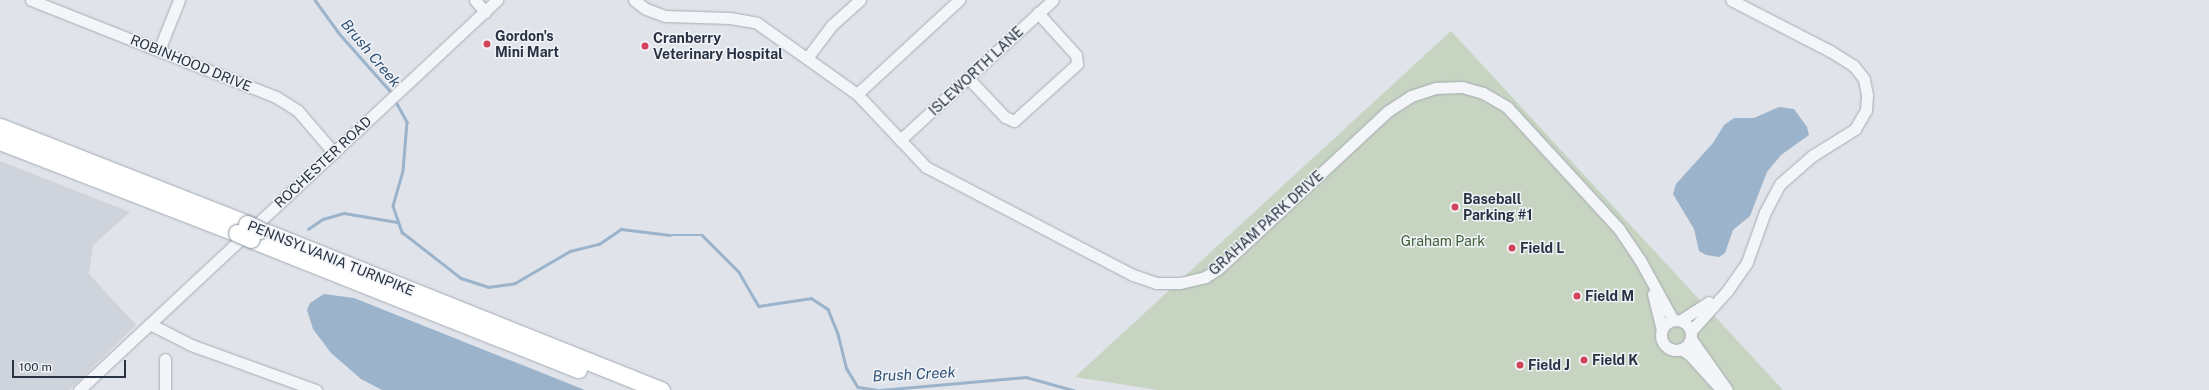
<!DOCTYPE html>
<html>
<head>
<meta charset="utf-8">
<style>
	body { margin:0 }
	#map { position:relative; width:2209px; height:390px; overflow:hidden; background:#e0e4ea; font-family:"Public Sans",sans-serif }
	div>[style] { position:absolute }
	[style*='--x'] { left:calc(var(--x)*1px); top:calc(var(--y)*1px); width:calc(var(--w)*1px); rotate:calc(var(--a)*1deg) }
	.built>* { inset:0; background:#ced3dc }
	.green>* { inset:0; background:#c7d4c1 }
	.water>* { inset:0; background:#9bb3cb }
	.stream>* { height:2.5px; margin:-1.25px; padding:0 1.25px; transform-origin:1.25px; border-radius:1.25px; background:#9bb3cb }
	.roads { filter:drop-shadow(0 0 1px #a5abb4) drop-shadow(0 0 1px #a5abb4) }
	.minor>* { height:11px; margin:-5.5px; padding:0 5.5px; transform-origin:5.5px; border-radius:5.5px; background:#f3f5f8 }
	.minor>.ring { margin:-5.5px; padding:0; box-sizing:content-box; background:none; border:11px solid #f3f5f8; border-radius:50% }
	.highway>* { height:17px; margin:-8.5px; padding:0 8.5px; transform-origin:8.5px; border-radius:8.5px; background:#fff }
	.bridges { filter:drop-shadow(0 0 1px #8792a1) drop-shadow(0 0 1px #8792a1) }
	.highway-bridge>* { height:17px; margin:-8.5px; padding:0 8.5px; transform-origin:8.5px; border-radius:8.5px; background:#fff }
	.dots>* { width:11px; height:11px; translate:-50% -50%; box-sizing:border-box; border:2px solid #f0f3f7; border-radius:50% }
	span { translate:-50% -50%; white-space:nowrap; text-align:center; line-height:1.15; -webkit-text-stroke:3px #f0f3f7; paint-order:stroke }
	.poi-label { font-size:14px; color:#283242; font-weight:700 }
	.left { translate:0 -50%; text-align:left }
	.street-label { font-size:14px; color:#283242 }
	.park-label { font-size:14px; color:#3e5e35 }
	.water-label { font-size:15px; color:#315277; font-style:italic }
	.scale { position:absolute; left:12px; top:360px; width:114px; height:18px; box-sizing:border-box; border:2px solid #283242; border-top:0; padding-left:5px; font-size:12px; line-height:14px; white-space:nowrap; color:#283242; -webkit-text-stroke:3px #f0f3f7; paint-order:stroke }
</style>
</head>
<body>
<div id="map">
	<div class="built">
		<div style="clip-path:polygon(0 161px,130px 212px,93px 245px,89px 274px,136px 325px,69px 390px,0 390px)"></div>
	</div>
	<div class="green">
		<div style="clip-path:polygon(1451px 31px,1783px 390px,1158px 390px,1075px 377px)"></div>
	</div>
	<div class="water">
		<div style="clip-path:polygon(1779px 107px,1794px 109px,1807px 127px,1809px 135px,1781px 155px,1767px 172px,1750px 216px,1733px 230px,1725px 253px,1719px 257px,1706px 255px,1699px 251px,1694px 229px,1673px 194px,1676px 184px,1713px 143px,1724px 125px,1734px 118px,1754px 118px)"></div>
		<div style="clip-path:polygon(324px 294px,354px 298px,585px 390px,382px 390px,361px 379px,331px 353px,313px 329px,307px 310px,310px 303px)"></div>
	</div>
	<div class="stream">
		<div style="--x:315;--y:0;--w:39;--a:54"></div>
		<div style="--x:338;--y:32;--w:81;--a:48.5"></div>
		<div style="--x:395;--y:100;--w:25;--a:61"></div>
		<div style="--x:407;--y:122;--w:49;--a:94.7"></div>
		<div style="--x:403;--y:171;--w:36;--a:106"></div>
		<div style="--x:393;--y:206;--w:28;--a:71"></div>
		<div style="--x:402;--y:232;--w:75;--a:37.9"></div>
		<div style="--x:461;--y:278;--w:28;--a:18"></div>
		<div style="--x:488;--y:287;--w:27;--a:-8"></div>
		<div style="--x:515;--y:283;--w:64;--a:-30.2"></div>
		<div style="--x:570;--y:251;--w:30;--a:-14"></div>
		<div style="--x:599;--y:244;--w:27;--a:-34"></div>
		<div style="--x:621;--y:229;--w:49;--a:7"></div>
		<div style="--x:670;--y:235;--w:32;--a:0"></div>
		<div style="--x:702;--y:235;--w:52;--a:45"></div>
		<div style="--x:739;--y:272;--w:39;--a:60"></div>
		<div style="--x:759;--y:306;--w:53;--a:-8.7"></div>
		<div style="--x:811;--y:298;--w:20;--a:33"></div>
		<div style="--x:828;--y:309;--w:27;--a:68"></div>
		<div style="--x:838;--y:334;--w:36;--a:76"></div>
		<div style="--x:847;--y:369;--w:21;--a:59"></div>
		<div style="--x:858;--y:387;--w:22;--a:8"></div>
		<div style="--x:880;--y:390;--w:147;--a:-5.1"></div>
		<div style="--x:1026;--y:377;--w:49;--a:15.5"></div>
		<div style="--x:308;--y:229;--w:18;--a:-34"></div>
		<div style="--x:323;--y:219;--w:22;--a:-16"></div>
		<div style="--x:344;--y:213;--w:55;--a:9.5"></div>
	</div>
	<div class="roads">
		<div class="minor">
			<div style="--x:31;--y:0;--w:264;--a:21.6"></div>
			<div style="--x:276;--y:97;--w:26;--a:32"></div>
			<div style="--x:298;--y:111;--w:55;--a:49.4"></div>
			<div style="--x:475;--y:0;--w:16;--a:50"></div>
			<div style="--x:634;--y:0;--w:15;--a:37"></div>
			<div style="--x:646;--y:9;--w:20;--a:20"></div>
			<div style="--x:665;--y:16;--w:65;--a:1.8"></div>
			<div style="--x:730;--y:18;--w:27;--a:10"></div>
			<div style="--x:757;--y:23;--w:123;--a:35.4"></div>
			<div style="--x:857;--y:94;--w:100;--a:46.6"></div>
			<div style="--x:926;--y:167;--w:233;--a:27.6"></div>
			<div style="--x:1133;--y:275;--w:24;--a:19"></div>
			<div style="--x:1156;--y:283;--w:24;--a:0"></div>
			<div style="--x:1180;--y:283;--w:26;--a:-13"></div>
			<div style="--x:1205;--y:277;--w:15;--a:-32"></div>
			<div style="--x:1218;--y:269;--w:232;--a:-42.9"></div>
			<div style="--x:1388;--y:111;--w:27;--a:-33"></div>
			<div style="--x:1411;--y:96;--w:25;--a:-18"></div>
			<div style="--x:1435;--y:88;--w:27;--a:-2"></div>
			<div style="--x:1462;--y:87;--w:22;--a:16"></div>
			<div style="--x:1483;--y:93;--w:28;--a:30"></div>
			<div style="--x:1507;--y:107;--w:166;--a:47.4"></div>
			<div style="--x:1619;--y:229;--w:37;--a:56"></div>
			<div style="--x:1640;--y:260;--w:68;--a:61.2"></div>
			<div style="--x:159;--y:50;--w:54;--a:-68.2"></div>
			<div style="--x:807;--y:58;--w:41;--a:-52.9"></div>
			<div style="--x:832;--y:25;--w:38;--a:-42"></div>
			<div style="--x:968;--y:78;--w:54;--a:46.5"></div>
			<div style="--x:1005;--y:117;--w:10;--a:24"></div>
			<div style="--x:1014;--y:121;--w:85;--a:-42.1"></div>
			<div style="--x:1077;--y:64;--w:9;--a:-96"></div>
			<div style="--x:1076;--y:55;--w:57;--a:-132.1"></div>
			<div style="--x:857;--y:94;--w:139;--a:-42.7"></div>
			<div style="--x:900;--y:140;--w:207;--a:-42.5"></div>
			<div style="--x:1653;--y:294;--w:37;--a:76"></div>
			<div class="ring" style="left:1661px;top:320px;width:19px;height:19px"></div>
			<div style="--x:1681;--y:320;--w:33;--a:-33"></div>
			<div style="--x:150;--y:324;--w:46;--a:27.1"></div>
			<div style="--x:191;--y:345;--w:133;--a:19.8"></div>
			<div style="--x:1691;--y:331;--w:54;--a:-48"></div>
			<div style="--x:1727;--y:291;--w:35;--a:-55"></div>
			<div style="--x:1747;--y:262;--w:53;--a:-70.2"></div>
			<div style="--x:1765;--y:212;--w:32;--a:-62"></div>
			<div style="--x:1780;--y:184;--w:43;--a:-41.2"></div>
			<div style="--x:1812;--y:156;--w:51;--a:-32.1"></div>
			<div style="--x:1855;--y:129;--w:22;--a:-60"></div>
			<div style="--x:1866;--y:110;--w:15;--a:-86"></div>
			<div style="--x:1867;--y:95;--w:16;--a:-101"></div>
			<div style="--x:1864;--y:79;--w:16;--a:-128"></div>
			<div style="--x:1854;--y:66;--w:28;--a:-148"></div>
			<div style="--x:1830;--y:51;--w:111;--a:-152.7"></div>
			<div style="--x:1691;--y:339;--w:62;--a:54.8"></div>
			<div style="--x:1681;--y:349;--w:9;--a:32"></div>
			<div style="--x:1689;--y:354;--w:42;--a:47.9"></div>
			<div style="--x:79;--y:390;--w:572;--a:-43.02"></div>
			<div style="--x:165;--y:390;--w:31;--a:-90"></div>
		</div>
		<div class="highway">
			<div style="--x:0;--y:127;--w:265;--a:21.4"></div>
			<div style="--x:0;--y:141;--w:254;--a:21.2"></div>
			<div style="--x:260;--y:230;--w:432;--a:21.8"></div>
			<div style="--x:251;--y:239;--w:352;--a:21.7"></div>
		</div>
	</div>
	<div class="bridges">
		<div class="highway-bridge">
			<div style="--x:247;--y:224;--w:14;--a:25"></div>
			<div style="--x:237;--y:233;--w:15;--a:23"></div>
		</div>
	</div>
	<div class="dots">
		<div style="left:487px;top:44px;background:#d2435c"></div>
		<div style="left:645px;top:46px;background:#d2435c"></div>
		<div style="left:1455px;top:207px;background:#d2435c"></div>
		<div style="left:1512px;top:248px;background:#d2435c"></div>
		<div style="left:1577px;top:296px;background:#d2435c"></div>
		<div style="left:1584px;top:360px;background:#d2435c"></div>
		<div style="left:1520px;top:365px;background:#d2435c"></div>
	</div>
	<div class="poi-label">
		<span class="left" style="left:495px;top:44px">Gordon's<br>Mini Mart</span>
		<span class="left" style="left:653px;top:46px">Cranberry<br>Veterinary Hospital</span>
		<span class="left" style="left:1463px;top:207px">Baseball<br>Parking #1</span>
		<span class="left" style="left:1520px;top:248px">Field L</span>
		<span class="left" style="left:1585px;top:296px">Field M</span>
		<span class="left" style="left:1592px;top:360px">Field K</span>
		<span class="left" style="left:1528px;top:365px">Field J</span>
	</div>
	<div class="street-label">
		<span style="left:191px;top:63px;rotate:22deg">ROBINHOOD DRIVE</span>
		<span style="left:976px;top:71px;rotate:-43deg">ISLEWORTH LANE</span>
		<span style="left:323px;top:162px;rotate:-43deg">ROCHESTER ROAD</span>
		<span style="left:1266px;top:223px;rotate:-42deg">GRAHAM PARK DRIVE</span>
		<span style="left:331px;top:258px;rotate:22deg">PENNSYLVANIA TURNPIKE</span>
	</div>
	<div class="park-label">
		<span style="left:1443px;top:241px">Graham Park</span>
	</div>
	<div class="water-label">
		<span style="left:371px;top:53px;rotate:50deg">Brush Creek</span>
		<span style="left:914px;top:374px;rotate:-3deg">Brush Creek</span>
	</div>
	<div class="scale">100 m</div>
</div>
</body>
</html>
